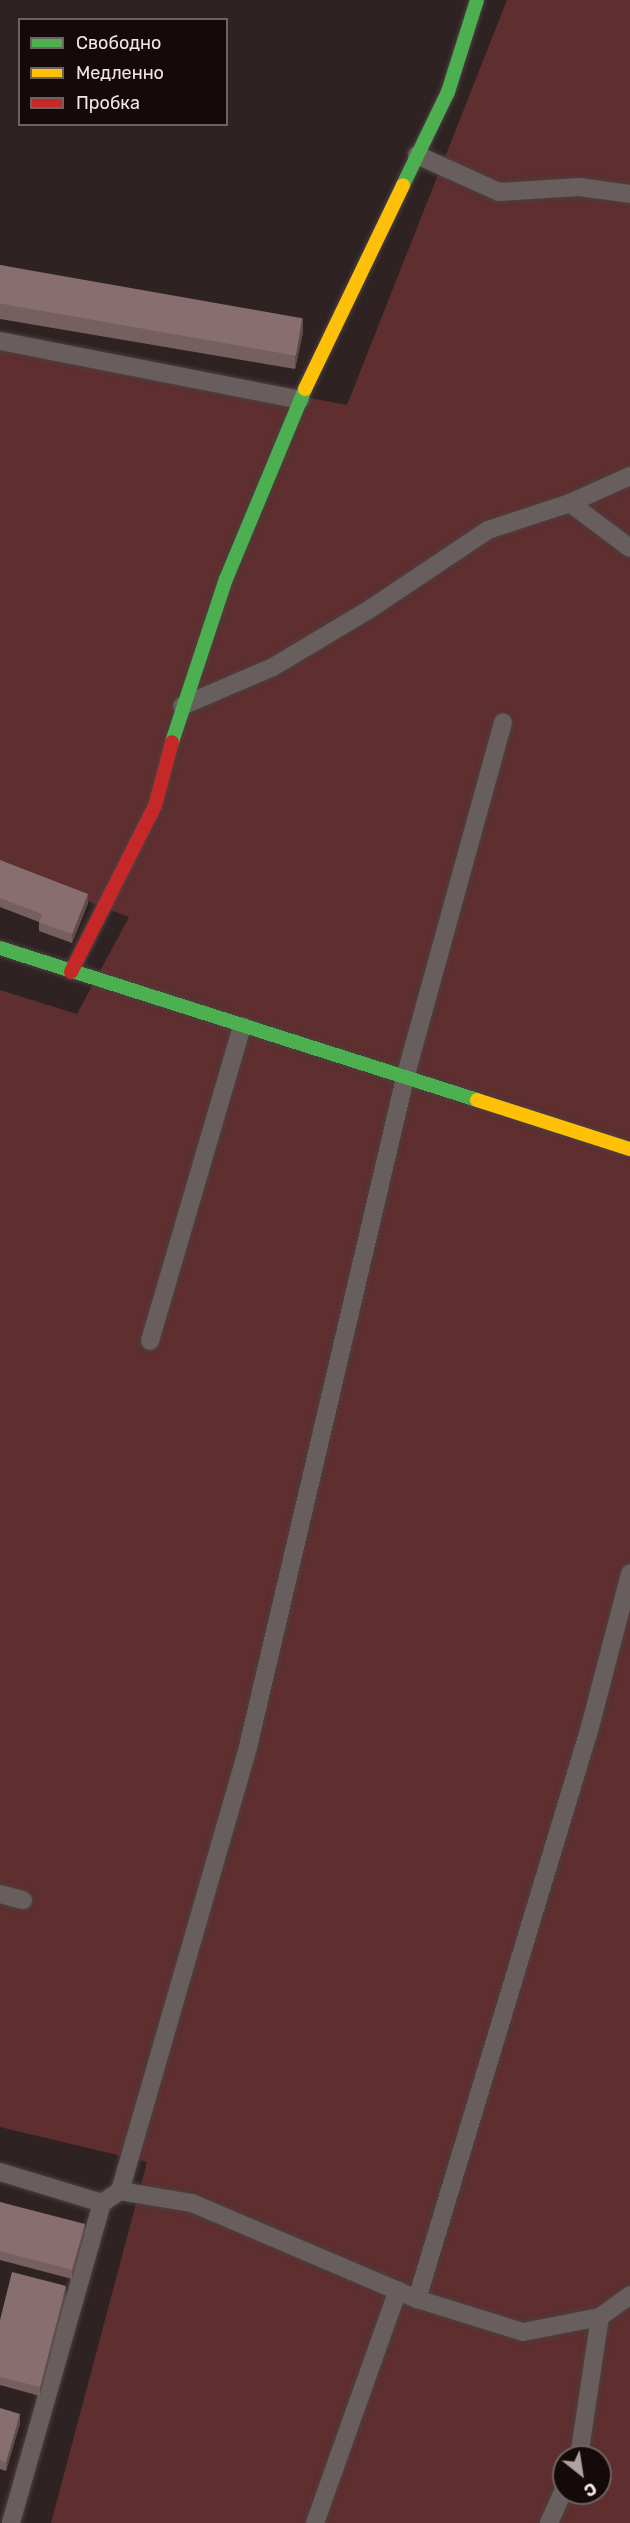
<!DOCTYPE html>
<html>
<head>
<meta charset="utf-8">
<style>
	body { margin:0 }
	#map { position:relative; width:630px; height:2523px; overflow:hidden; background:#2e2222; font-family:Rubik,sans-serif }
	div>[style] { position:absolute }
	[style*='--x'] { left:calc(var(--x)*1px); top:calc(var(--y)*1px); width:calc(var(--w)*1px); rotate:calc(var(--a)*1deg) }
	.green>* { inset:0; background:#5f2e2f }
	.roads { filter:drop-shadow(0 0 2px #4b403f) drop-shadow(0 0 2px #4b403f) }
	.lane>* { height:18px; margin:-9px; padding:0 9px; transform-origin:9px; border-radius:9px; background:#685e5d }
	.fast>* { height:14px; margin:-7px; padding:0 7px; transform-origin:7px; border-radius:7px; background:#4caf50 }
	.slow>* { height:14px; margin:-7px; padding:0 7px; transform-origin:7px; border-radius:7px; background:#ffc107 }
	.jam>* { height:14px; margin:-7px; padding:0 7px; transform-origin:7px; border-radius:7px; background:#c62828 }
	.wall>* { inset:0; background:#755f5f }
	.shaded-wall>* { inset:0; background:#5f4d4d }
	.building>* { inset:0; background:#886e6e; transform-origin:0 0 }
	span { translate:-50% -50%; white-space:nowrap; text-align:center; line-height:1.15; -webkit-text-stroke:6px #140a0a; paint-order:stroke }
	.legend { position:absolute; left:18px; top:18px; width:210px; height:108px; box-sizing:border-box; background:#140a0a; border:2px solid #6f6262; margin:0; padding:8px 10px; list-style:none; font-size:18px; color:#f7e6e5 }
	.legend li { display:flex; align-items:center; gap:12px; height:30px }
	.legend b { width:30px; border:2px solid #6f6262 }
	.north { position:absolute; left:552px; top:2445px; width:60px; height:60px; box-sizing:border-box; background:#140a0a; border:2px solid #6f6262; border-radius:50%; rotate:150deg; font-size:16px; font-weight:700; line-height:24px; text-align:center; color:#f7e6e5 }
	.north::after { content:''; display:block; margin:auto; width:21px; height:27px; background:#b1a1a1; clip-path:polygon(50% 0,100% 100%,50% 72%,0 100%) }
</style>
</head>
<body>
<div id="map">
	<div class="green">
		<div style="clip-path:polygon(evenodd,507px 0,630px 0,630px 2523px,51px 2523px,147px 2162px,0 2127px,0 990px,77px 1014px,129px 917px,0 868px,0 340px,347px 405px,507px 0,564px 2457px,600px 2457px,600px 2493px,564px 2493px,564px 2457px)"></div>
	</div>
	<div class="roads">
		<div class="lane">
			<div style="--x:417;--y:155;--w:90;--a:24.3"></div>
			<div style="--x:499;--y:192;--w:80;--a:-3.6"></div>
			<div style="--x:579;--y:187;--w:51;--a:7.8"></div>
			<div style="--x:0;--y:341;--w:306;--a:11.1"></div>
			<div style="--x:570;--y:503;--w:75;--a:36.9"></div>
			<div style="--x:182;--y:706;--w:99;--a:-23.2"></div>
			<div style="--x:273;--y:667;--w:113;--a:-30.9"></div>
			<div style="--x:370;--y:609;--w:142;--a:-33.8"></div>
			<div style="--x:488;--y:530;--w:86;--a:-18.2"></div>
			<div style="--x:570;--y:503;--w:66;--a:-24.2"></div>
			<div style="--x:150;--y:1341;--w:328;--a:-73.7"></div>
			<div style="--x:0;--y:1894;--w:24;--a:15"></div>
			<div style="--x:0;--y:2172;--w:107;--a:16.9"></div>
			<div style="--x:102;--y:2203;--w:333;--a:105.9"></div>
			<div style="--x:120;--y:2191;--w:73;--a:9.5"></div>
			<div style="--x:192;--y:2203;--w:245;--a:23.1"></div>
			<div style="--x:417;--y:2299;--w:111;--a:17.3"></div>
			<div style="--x:523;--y:2332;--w:78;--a:-11"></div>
			<div style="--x:600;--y:2317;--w:37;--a:-36"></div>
			<div style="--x:102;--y:2203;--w:22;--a:-34"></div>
			<div style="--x:120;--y:2191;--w:462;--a:-73.9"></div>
			<div style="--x:248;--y:1747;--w:687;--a:-76.79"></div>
			<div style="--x:405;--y:1078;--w:369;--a:-74.6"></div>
			<div style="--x:417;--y:2299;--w:598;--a:-73.17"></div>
			<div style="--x:590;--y:1727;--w:159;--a:-75.4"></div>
			<div style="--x:579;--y:2457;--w:142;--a:-81.5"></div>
			<div style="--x:315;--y:2523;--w:247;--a:-70.4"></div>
			<div style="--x:549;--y:2523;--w:36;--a:-66"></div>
		</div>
		<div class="fast">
			<div style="--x:403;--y:185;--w:103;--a:-64.2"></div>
			<div style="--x:448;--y:92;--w:96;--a:-72.5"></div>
			<div style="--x:172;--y:742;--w:172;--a:-71.7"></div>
			<div style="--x:226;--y:579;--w:206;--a:-67.4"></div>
			<div style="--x:0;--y:948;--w:501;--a:17.67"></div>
		</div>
		<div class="slow">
			<div style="--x:305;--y:389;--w:226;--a:-64.3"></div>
			<div style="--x:477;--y:1100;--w:161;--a:17.8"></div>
		</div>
		<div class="jam">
			<div style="--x:71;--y:972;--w:186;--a:-63.2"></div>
			<div style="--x:155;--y:806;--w:66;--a:-75.1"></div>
		</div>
	</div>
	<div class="wall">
		<div style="clip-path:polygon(0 265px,303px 332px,295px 369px,0 319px)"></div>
		<div style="clip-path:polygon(0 860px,88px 903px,72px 943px,39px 931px,39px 922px,0 907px)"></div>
		<div style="clip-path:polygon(0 2202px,85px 2233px,72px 2279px,0 2260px)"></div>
		<div style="clip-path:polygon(66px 2295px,40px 2396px,0 2385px,0 2320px)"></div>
		<div style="clip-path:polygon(0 2408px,20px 2423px,6px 2471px,0 2469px)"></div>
	</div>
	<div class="shaded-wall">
		<div style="clip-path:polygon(303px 316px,303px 332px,295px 369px,295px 353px)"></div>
		<div style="clip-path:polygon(88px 894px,88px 903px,72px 943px,72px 934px)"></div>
		<div style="clip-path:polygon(85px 2224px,85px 2233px,72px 2279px,72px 2270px)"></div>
		<div style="clip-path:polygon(66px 2286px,66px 2295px,40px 2396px,40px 2387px)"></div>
		<div style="clip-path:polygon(20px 2414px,20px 2423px,6px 2471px,6px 2462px)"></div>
	</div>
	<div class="building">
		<div style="left:0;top:265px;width:307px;height:38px;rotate:10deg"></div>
		<div style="clip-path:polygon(0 860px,88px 894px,72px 934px,39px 922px,42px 914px,0 898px)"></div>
		<div style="clip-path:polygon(0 2202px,85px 2224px,72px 2270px,0 2251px)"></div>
		<div style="clip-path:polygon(12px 2272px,66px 2286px,40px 2387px,0 2377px,0 2320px)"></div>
		<div style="clip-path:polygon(0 2408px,20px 2414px,6px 2462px,0 2460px)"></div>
	</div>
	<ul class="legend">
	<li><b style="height:8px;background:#4caf50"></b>Свободно</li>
	<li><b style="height:8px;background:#ffc107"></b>Медленно</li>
	<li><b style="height:8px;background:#c62828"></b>Пробка</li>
	</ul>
	<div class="north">С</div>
</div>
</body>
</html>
